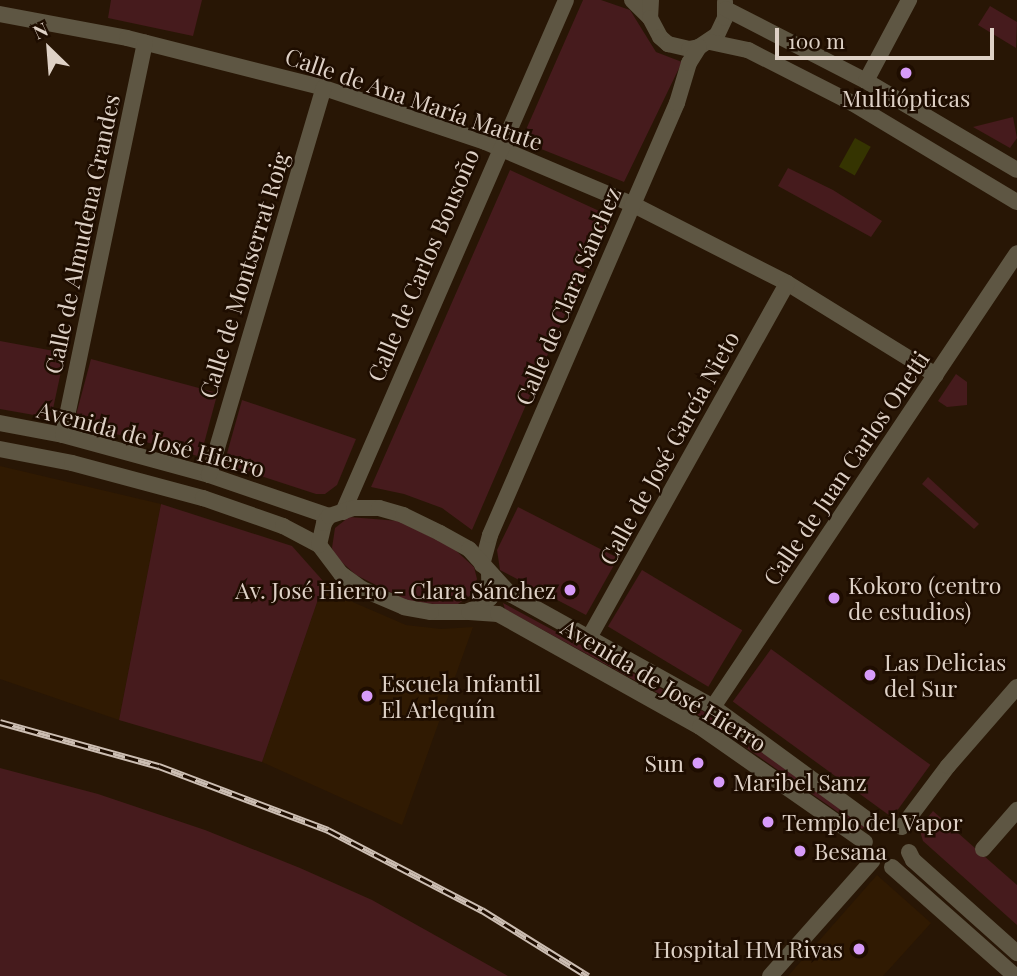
<!DOCTYPE html>
<html>
<head>
<meta charset="utf-8">
<style>
	body { margin:0 }
	#map { position:relative; width:1017px; height:976px; overflow:hidden; background:#281605; font-family:"Playfair Display",serif }
	div>[style] { position:absolute }
	[style*='--x'] { left:calc(var(--x)*1px); top:calc(var(--y)*1px); width:calc(var(--w)*1px); rotate:calc(var(--a)*1deg) }
	.built>* { inset:0; background:#301a02 }
	.green>* { inset:0; background:#461b1d; transform-origin:0 0 }
	.water>* { inset:0; background:#353401; transform-origin:0 0 }
	.minor>* { height:16px; margin:-8px; padding:0 8px; transform-origin:8px; border-radius:8px; background:#5e5643 }
	.rail>* { height:7px; margin-top:-3.5px; transform-origin:0; background:repeating-linear-gradient(90deg,#1e0d00 0 13px,#ccbeb3 0 26px); box-sizing:border-box; border-block:2px solid #ccbeb3 }
	.dots>* { width:19px; height:19px; translate:-50% -50%; box-sizing:border-box; border:4px solid #1e0d00; border-radius:50% }
	span { translate:-50% -50%; white-space:nowrap; text-align:center; line-height:1.15; -webkit-text-stroke:5px #1e0d00; paint-order:stroke }
	.poi-label { font-size:23px; color:#ded1c6 }
	.left { translate:0 -50%; text-align:left }
	.right { translate:-100% -50%; text-align:right }
	.street-label { font-size:23px; color:#ded1c6 }
	.north { position:absolute; left:14px; top:14px; width:70px; height:70px; -webkit-text-stroke:5px #1e0d00; paint-order:stroke; rotate:335deg; font-size:19px; font-weight:700; line-height:28px; text-align:center; color:#ded1c6 }
	.north::after { content:''; display:block; margin:auto; width:24px; height:32px; background:#ded1c6; clip-path:polygon(50% 0,100% 100%,50% 72%,0 100%) }
	.scale { position:absolute; left:775px; top:28px; width:219px; height:32px; box-sizing:border-box; border:4px solid #ded1c6; border-top:0; padding-left:9px; font-size:21px; line-height:24px; white-space:nowrap; color:#ded1c6; -webkit-text-stroke:5px #1e0d00; paint-order:stroke }
</style>
</head>
<body>
<div id="map">
	<div class="built">
		<div style="clip-path:polygon(0 466px,161px 504px,119px 720px,0 679px)"></div>
		<div style="clip-path:polygon(324px 582px,348px 600px,406px 625px,441px 629px,473px 627px,402px 825px,262px 762px)"></div>
		<div style="clip-path:polygon(877px 875px,931px 923px,883px 976px,788px 976px)"></div>
	</div>
	<div class="green">
		<div style="clip-path:polygon(111px 0,202px 0,193px 36px,108px 18px)"></div>
		<div style="clip-path:polygon(583px 0,601px 0,630px 10px,656px 52px,682px 62px,624px 182px,521px 141px)"></div>
		<div style="clip-path:polygon(990px 6px,1017px 22px,1016px 48px,978px 25px)"></div>
		<div style="clip-path:polygon(1013px 117px,1017px 138px,1010px 148px,973px 127px)"></div>
		<div style="clip-path:polygon(788px 168px,833px 190px,882px 221px,871px 237px,778px 186px)"></div>
		<div style="clip-path:polygon(510px 170px,608px 215px,472px 530px,442px 508px,404px 494px,371px 487px)"></div>
		<div style="clip-path:polygon(0 341px,65px 353px,51px 418px,0 409px)"></div>
		<div style="left:91px;top:359px;width:131px;height:66px;rotate:15deg"></div>
		<div style="clip-path:polygon(956px 374px,967px 382px,967px 405px,947px 407px,938px 401px)"></div>
		<div style="clip-path:polygon(242px 400px,356px 439px,337px 485px,325px 494px,316px 494px,224px 464px)"></div>
		<div style="clip-path:polygon(928px 477px,979px 524px,974px 529px,922px 484px)"></div>
		<div style="clip-path:polygon(161px 504px,292px 546px,324px 582px,262px 762px,119px 720px)"></div>
		<div style="clip-path:polygon(518px 507px,618px 558px,586px 615px,500px 570px,497px 550px)"></div>
		<div style="clip-path:polygon(349px 517px,399px 521px,453px 548px,474px 567px,477px 579px,471px 595px,455px 606px,424px 603px,406px 600px,356px 575px,336px 557px,332px 548px,335px 528px)"></div>
		<div style="left:642px;top:570px;width:117px;height:66px;rotate:31deg"></div>
		<div style="clip-path:polygon(503px 603px,708px 714px,866px 825px,862px 829px,705px 719px,505px 609px)"></div>
		<div style="left:771px;top:649px;width:197px;height:65px;rotate:36deg"></div>
		<div style="clip-path:polygon(0 768px,98px 794px,205px 830px,300px 868px,372px 900px,508px 976px,0 976px)"></div>
		<div style="clip-path:polygon(933px 811px,1017px 885px,1017px 925px,923px 841px,919px 828px)"></div>
	</div>
	<div class="water">
		<div style="left:855px;top:138px;width:18px;height:33px;rotate:29deg"></div>
	</div>
	<div class="minor">
		<div style="--x:632;--y:0;--w:25;--a:45"></div>
		<div style="--x:651;--y:0;--w:18;--a:93"></div>
		<div style="--x:650;--y:18;--w:21;--a:62"></div>
		<div style="--x:660;--y:37;--w:11;--a:41"></div>
		<div style="--x:668;--y:44;--w:22;--a:13"></div>
		<div style="--x:689;--y:49;--w:10;--a:-11"></div>
		<div style="--x:699;--y:47;--w:22;--a:-34"></div>
		<div style="--x:717;--y:35;--w:19;--a:-65"></div>
		<div style="--x:725;--y:18;--w:16;--a:-90"></div>
		<div style="--x:726;--y:9;--w:157;--a:27.2"></div>
		<div style="--x:866;--y:81;--w:175;--a:30.5"></div>
		<div style="--x:0;--y:14;--w:129;--a:10.7"></div>
		<div style="--x:127;--y:38;--w:203;--a:14.2"></div>
		<div style="--x:324;--y:88;--w:170;--a:18.5"></div>
		<div style="--x:485;--y:142;--w:160;--a:22.9"></div>
		<div style="--x:632;--y:204;--w:174;--a:27"></div>
		<div style="--x:787;--y:283;--w:175;--a:31.7"></div>
		<div style="--x:710;--y:42;--w:39;--a:12"></div>
		<div style="--x:748;--y:50;--w:117;--a:27"></div>
		<div style="--x:852;--y:103;--w:192;--a:31"></div>
		<div style="--x:866;--y:81;--w:92;--a:-62"></div>
		<div style="--x:0;--y:423;--w:64;--a:10.8"></div>
		<div style="--x:63;--y:435;--w:151;--a:15.3"></div>
		<div style="--x:209;--y:475;--w:127;--a:18.9"></div>
		<div style="--x:63;--y:435;--w:401;--a:-78.2"></div>
		<div style="--x:0;--y:449;--w:73;--a:11"></div>
		<div style="--x:72;--y:463;--w:136;--a:15"></div>
		<div style="--x:203;--y:498;--w:85;--a:19.3"></div>
		<div style="--x:283;--y:526;--w:41;--a:27.8"></div>
		<div style="--x:209;--y:475;--w:404;--a:-73.5"></div>
		<div style="--x:343;--y:512;--w:558;--a:-66.46"></div>
		<div style="--x:482;--y:565;--w:31;--a:-75"></div>
		<div style="--x:490;--y:535;--w:471;--a:-66.6"></div>
		<div style="--x:677;--y:103;--w:42;--a:-73.3"></div>
		<div style="--x:689;--y:63;--w:19;--a:-58"></div>
		<div style="--x:489;--y:573;--w:25;--a:88"></div>
		<div style="--x:490;--y:598;--w:12;--a:138"></div>
		<div style="--x:481;--y:606;--w:16;--a:158"></div>
		<div style="--x:466;--y:612;--w:35;--a:180"></div>
		<div style="--x:431;--y:612;--w:27;--a:-170"></div>
		<div style="--x:404;--y:607;--w:46;--a:-156.8"></div>
		<div style="--x:362;--y:589;--w:26;--a:-144"></div>
		<div style="--x:341;--y:574;--w:36;--a:-127"></div>
		<div style="--x:319;--y:545;--w:23;--a:-77"></div>
		<div style="--x:324;--y:523;--w:9;--a:-54"></div>
		<div style="--x:329;--y:516;--w:26;--a:-18"></div>
		<div style="--x:354;--y:508;--w:25;--a:0"></div>
		<div style="--x:379;--y:508;--w:25;--a:16"></div>
		<div style="--x:403;--y:515;--w:41;--a:25.9"></div>
		<div style="--x:440;--y:533;--w:33;--a:29"></div>
		<div style="--x:469;--y:549;--w:61;--a:47.7"></div>
		<div style="--x:510;--y:594;--w:232;--a:29.1"></div>
		<div style="--x:713;--y:707;--w:200;--a:36.1"></div>
		<div style="--x:469;--y:612;--w:29;--a:4"></div>
		<div style="--x:498;--y:614;--w:231;--a:29.2"></div>
		<div style="--x:700;--y:727;--w:201;--a:34.9"></div>
		<div style="--x:590;--y:636;--w:404;--a:-60.8"></div>
		<div style="--x:713;--y:707;--w:546;--a:-56.19"></div>
		<div style="--x:902;--y:827;--w:76;--a:-53"></div>
		<div style="--x:948;--y:766;--w:105;--a:-48.9"></div>
		<div style="--x:983;--y:849;--w:52;--a:-48.9"></div>
		<div style="--x:909;--y:852;--w:9;--a:63"></div>
		<div style="--x:913;--y:860;--w:140;--a:41.8"></div>
		<div style="--x:892;--y:867;--w:164;--a:41.5"></div>
		<div style="--x:770;--y:976;--w:154;--a:-48.4"></div>
	</div>
	<div class="rail">
		<div style="--x:0;--y:722;--w:165;--a:15.5"></div>
		<div style="--x:159;--y:766;--w:181;--a:20.7"></div>
		<div style="--x:328;--y:830;--w:174;--a:27.5"></div>
		<div style="--x:482;--y:910;--w:125;--a:31.9"></div>
	</div>
	<div class="dots">
		<div style="left:906px;top:73px;background:#d79bf9"></div>
		<div style="left:570px;top:590px;background:#d79bf9"></div>
		<div style="left:834px;top:598px;background:#d79bf9"></div>
		<div style="left:870px;top:675px;background:#d79bf9"></div>
		<div style="left:367px;top:696px;background:#d79bf9"></div>
		<div style="left:698px;top:763px;background:#d79bf9"></div>
		<div style="left:719px;top:782px;background:#d79bf9"></div>
		<div style="left:768px;top:822px;background:#d79bf9"></div>
		<div style="left:800px;top:851px;background:#d79bf9"></div>
		<div style="left:859px;top:949px;background:#d79bf9"></div>
	</div>
	<div class="poi-label">
		<span style="left:906px;top:98px">Multiópticas</span>
		<span class="left" style="left:848px;top:598px">Kokoro (centro<br>de estudios)</span>
		<span class="right" style="left:556px;top:590px">Av. José Hierro - Clara Sánchez</span>
		<span class="left" style="left:884px;top:675px">Las Delicias<br>del Sur</span>
		<span class="left" style="left:381px;top:696px">Escuela Infantil<br>El Arlequín</span>
		<span class="right" style="left:684px;top:763px">Sun</span>
		<span class="left" style="left:733px;top:782px">Maribel Sanz</span>
		<span class="left" style="left:782px;top:822px">Templo del Vapor</span>
		<span class="left" style="left:814px;top:851px">Besana</span>
		<span class="right" style="left:843px;top:949px">Hospital HM Rivas</span>
	</div>
	<div class="street-label">
		<span style="left:414px;top:99px;rotate:19deg">Calle de Ana María Matute</span>
		<span style="left:82px;top:234px;rotate:-78deg">Calle de Almudena Grandes</span>
		<span style="left:423px;top:265px;rotate:-67deg">Calle de Carlos Bousoño</span>
		<span style="left:244px;top:275px;rotate:-73deg">Calle de Montserrat Roig</span>
		<span style="left:568px;top:296px;rotate:-67deg">Calle de Clara Sánchez</span>
		<span style="left:151px;top:439px;rotate:15deg">Avenida de José Hierro</span>
		<span style="left:669px;top:448px;rotate:-61deg">Calle de José García Nieto</span>
		<span style="left:846px;top:468px;rotate:-56deg">Calle de Juan Carlos Onetti</span>
		<span style="left:664px;top:685px;rotate:31deg">Avenida de José Hierro</span>
	</div>
	<div class="north">N</div>
	<div class="scale">100 m</div>
</div>
</body>
</html>
